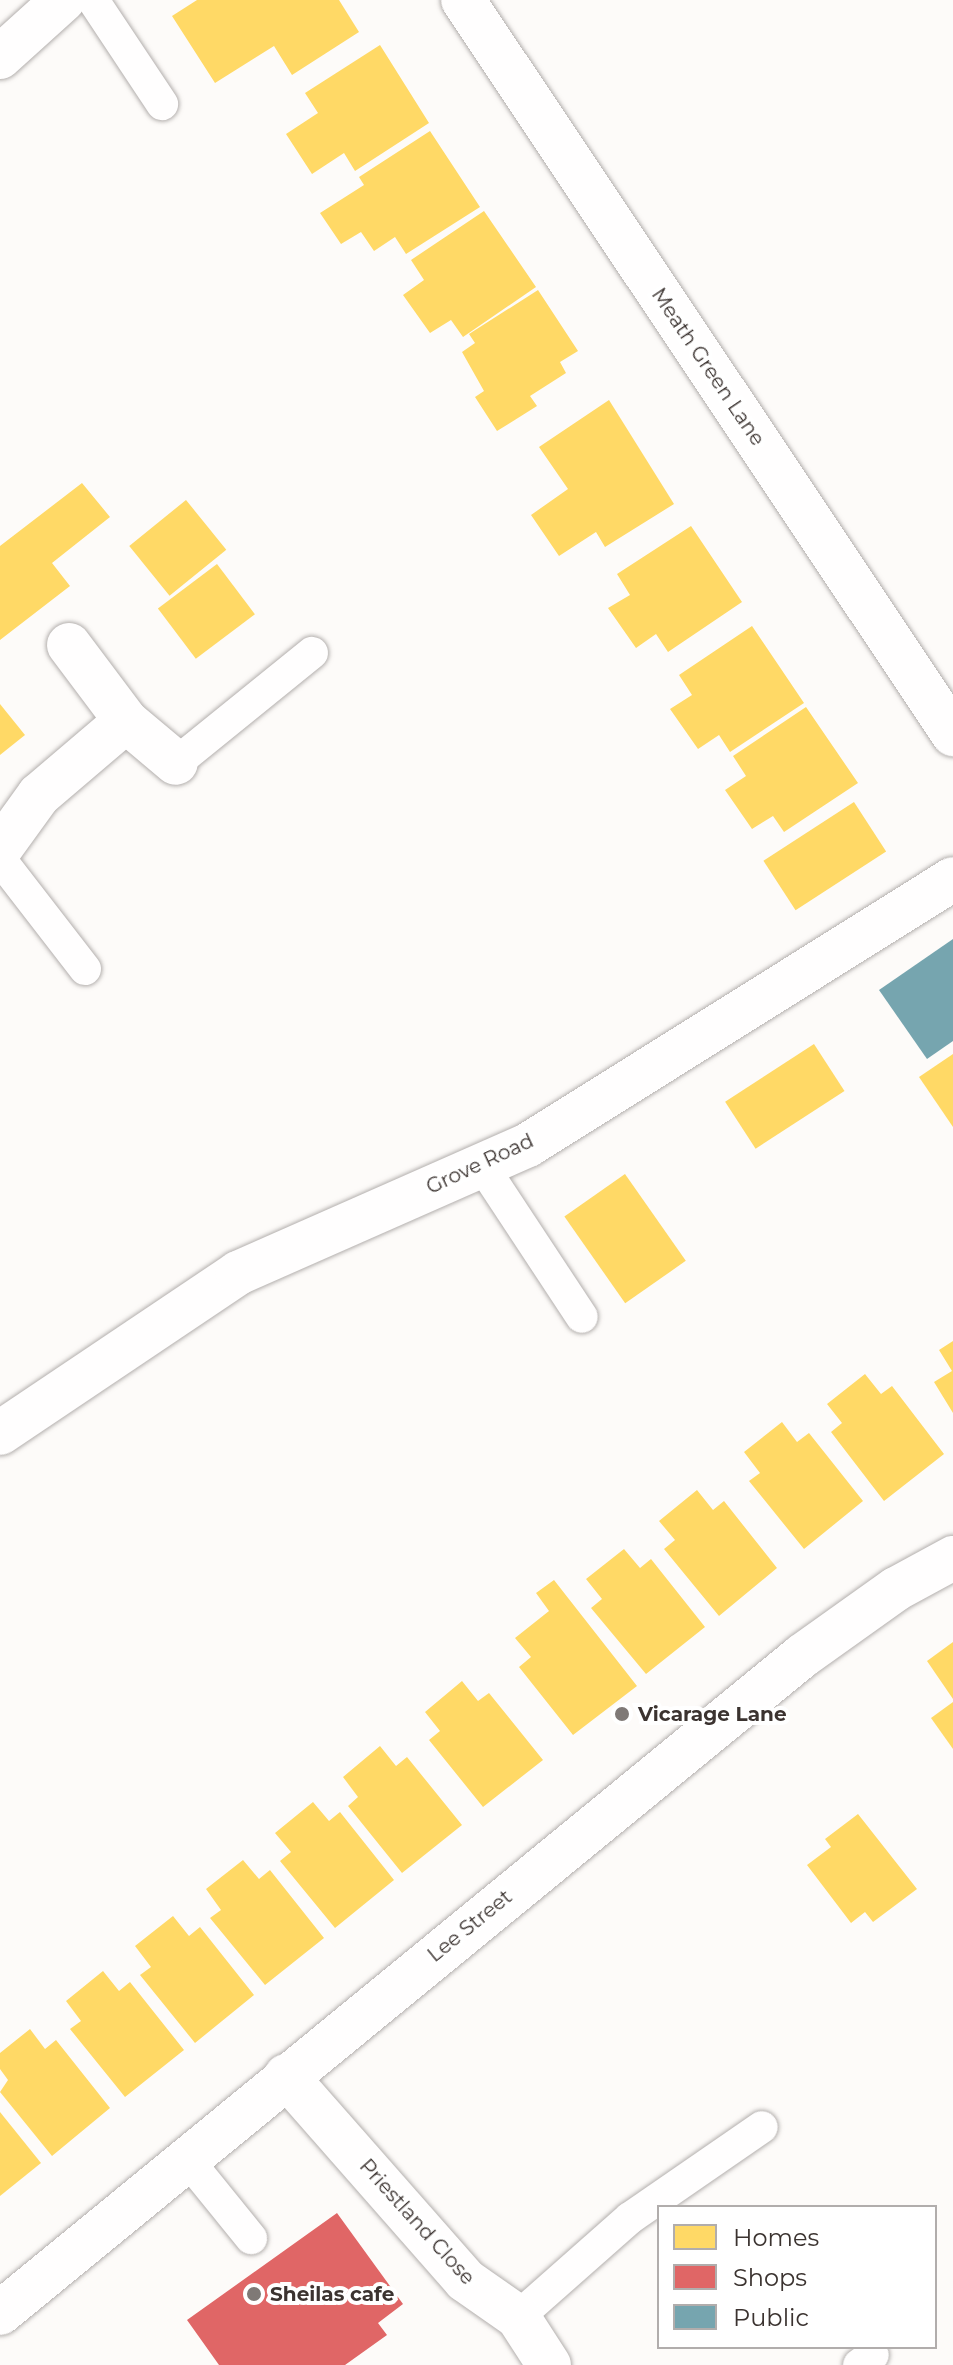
<!DOCTYPE html>
<html>
<head>
<meta charset="utf-8">
<style>
	body { margin:0 }
	#map { position:relative; width:953px; height:2365px; overflow:hidden; background:#fdfbf9; font-family:Montserrat,sans-serif }
	div>[style] { position:absolute }
	[style*='--x'] { left:calc(var(--x)*1px); top:calc(var(--y)*1px); width:calc(var(--w)*1px); rotate:calc(var(--a)*1deg) }
	.homes>* { inset:0; background:#ffd966; transform-origin:0 0 }
	.shops>* { inset:0; background:#e06666 }
	.public>* { inset:0; background:#76a5af }
	.roads { filter:drop-shadow(0 0 2px #b3afad) drop-shadow(0 0 2px #b3afad) }
	.lane>* { height:32px; margin:-16px; padding:0 16px; transform-origin:16px; border-radius:16px; background:#fffefe }
	.street>* { height:44px; margin:-22px; padding:0 22px; transform-origin:22px; border-radius:22px; background:#fffefe }
	.secondary>* { height:44px; margin:-22px; padding:0 22px; transform-origin:22px; border-radius:22px; background:#fffefe }
	.dots>* { width:22px; height:22px; translate:-50% -50%; box-sizing:border-box; border:4px solid #fff; border-radius:50% }
	span { translate:-50% -50%; white-space:nowrap; text-align:center; line-height:1.15; -webkit-text-stroke:8px #fff; paint-order:stroke }
	.street-label { font-size:20px; color:#3b3330 }
	.poi-label { font-size:20px; color:#3b3330; font-weight:700 }
	.left { translate:0 -50%; text-align:left }
	.legend { position:absolute; left:657px; top:2205px; width:280px; height:144px; box-sizing:border-box; background:#fff; border:2px solid #b1adac; margin:0; padding:10px 14px; list-style:none; font-size:24px; color:#3b3330 }
	.legend li { display:flex; align-items:center; gap:16px; height:40px }
	.legend b { width:40px; border:2px solid #b1adac }
</style>
</head>
<body>
<div id="map">
	<div class="homes">
		<div style="clip-path:polygon(197px 0,339px 0,359px 32px,292px 75px,274px 46px,215px 83px,172px 16px)"></div>
		<div style="clip-path:polygon(380px 45px,429px 123px,355px 171px,344px 153px,312px 174px,286px 134px,318px 113px,305px 93px)"></div>
		<div style="clip-path:polygon(430px 131px,480px 207px,406px 254px,395px 237px,374px 251px,361px 232px,341px 244px,320px 213px,364px 185px,359px 177px)"></div>
		<div style="clip-path:polygon(484px 211px,536px 287px,463px 337px,451px 320px,430px 333px,403px 295px,424px 280px,411px 260px)"></div>
		<div style="clip-path:polygon(538px 290px,578px 351px,560px 362px,566px 373px,530px 396px,537px 406px,497px 431px,475px 397px,484px 391px,462px 352px,475px 343px,469px 334px)"></div>
		<div style="clip-path:polygon(609px 400px,674px 504px,605px 547px,596px 532px,559px 556px,531px 515px,568px 489px,539px 447px)"></div>
		<div style="clip-path:polygon(82px 483px,110px 517px,52px 563px,70px 586px,0 640px,0 546px)"></div>
		<div style="left:186px;top:500px;width:64px;height:73px;rotate:51deg"></div>
		<div style="clip-path:polygon(691px 526px,742px 602px,668px 652px,656px 634px,636px 648px,608px 608px,630px 595px,617px 574px)"></div>
		<div style="left:217px;top:564px;width:63px;height:74px;rotate:53deg"></div>
		<div style="clip-path:polygon(752px 626px,804px 703px,730px 752px,719px 735px,698px 749px,670px 709px,692px 695px,679px 675px)"></div>
		<div style="clip-path:polygon(0 704px,25px 735px,0 755px)"></div>
		<div style="clip-path:polygon(806px 707px,858px 783px,784px 832px,773px 816px,752px 829px,725px 790px,746px 776px,733px 756px)"></div>
		<div style="left:854px;top:802px;width:59px;height:108px;rotate:57deg"></div>
		<div style="left:814px;top:1044px;width:56px;height:106px;rotate:57deg"></div>
		<div style="clip-path:polygon(953px 1054px,953px 1127px,919px 1077px)"></div>
		<div style="left:625px;top:1174px;width:106px;height:74px;rotate:55deg"></div>
		<div style="clip-path:polygon(953px 1341px,953px 1413px,934px 1382px,952px 1371px,939px 1350px)"></div>
		<div style="clip-path:polygon(865px 1374px,881px 1394px,892px 1386px,944px 1454px,884px 1501px,831px 1432px,842px 1423px,827px 1404px)"></div>
		<div style="clip-path:polygon(782px 1422px,797px 1442px,809px 1433px,863px 1501px,804px 1549px,749px 1481px,760px 1473px,744px 1452px)"></div>
		<div style="clip-path:polygon(697px 1490px,713px 1510px,724px 1501px,777px 1568px,719px 1616px,664px 1549px,675px 1540px,659px 1521px)"></div>
		<div style="clip-path:polygon(624px 1549px,640px 1568px,651px 1559px,705px 1627px,646px 1674px,591px 1608px,602px 1599px,586px 1579px)"></div>
		<div style="clip-path:polygon(554px 1580px,637px 1686px,573px 1735px,519px 1667px,531px 1657px,515px 1638px,549px 1611px,536px 1593px)"></div>
		<div style="clip-path:polygon(953px 1642px,953px 1699px,927px 1661px)"></div>
		<div style="clip-path:polygon(462px 1681px,478px 1701px,489px 1693px,543px 1760px,483px 1807px,429px 1740px,440px 1731px,425px 1712px)"></div>
		<div style="clip-path:polygon(953px 1702px,953px 1749px,931px 1718px)"></div>
		<div style="clip-path:polygon(380px 1746px,396px 1766px,407px 1757px,462px 1825px,402px 1873px,348px 1806px,358px 1797px,343px 1777px)"></div>
		<div style="clip-path:polygon(313px 1802px,329px 1821px,340px 1812px,394px 1880px,335px 1928px,280px 1861px,291px 1852px,275px 1833px)"></div>
		<div style="clip-path:polygon(858px 1814px,917px 1889px,873px 1922px,865px 1912px,851px 1923px,807px 1865px,831px 1847px,825px 1839px)"></div>
		<div style="clip-path:polygon(243px 1860px,259px 1879px,270px 1870px,324px 1938px,265px 1985px,210px 1918px,221px 1910px,206px 1889px)"></div>
		<div style="clip-path:polygon(173px 1916px,189px 1936px,200px 1927px,254px 1995px,195px 2043px,140px 1975px,151px 1967px,135px 1946px)"></div>
		<div style="clip-path:polygon(103px 1971px,119px 1991px,130px 1982px,184px 2050px,125px 2097px,70px 2029px,81px 2021px,66px 2001px)"></div>
		<div style="clip-path:polygon(30px 2029px,45px 2049px,56px 2040px,110px 2108px,52px 2156px,0 2092px,8px 2080px,0 2069px,0 2053px)"></div>
		<div style="clip-path:polygon(0 2112px,41px 2163px,0 2196px)"></div>
	</div>
	<div class="shops">
		<div style="clip-path:polygon(337px 2213px,403px 2304px,378px 2323px,387px 2335px,345px 2365px,219px 2365px,187px 2320px)"></div>
	</div>
	<div class="public">
		<div style="clip-path:polygon(953px 939px,953px 1041px,927px 1059px,879px 990px)"></div>
	</div>
	<div class="roads">
		<div class="lane">
			<div style="--x:93;--y:0;--w:125;--a:56.4"></div>
			<div style="--x:176;--y:763;--w:175;--a:-39"></div>
			<div style="--x:0;--y:859;--w:139;--a:52.3"></div>
			<div style="--x:481;--y:1164;--w:183;--a:56.6"></div>
			<div style="--x:187;--y:2159;--w:102;--a:51"></div>
			<div style="--x:518;--y:2317;--w:149;--a:-41.5"></div>
			<div style="--x:630;--y:2218;--w:160;--a:-34.6"></div>
			<div style="--x:859;--y:2365;--w:17;--a:-36"></div>
		</div>
		<div class="street">
			<div style="--x:0;--y:57;--w:85;--a:-42.1"></div>
			<div style="--x:69;--y:645;--w:95;--a:53.1"></div>
			<div style="--x:126;--y:721;--w:65;--a:40"></div>
			<div style="--x:0;--y:849;--w:67;--a:-54.2"></div>
			<div style="--x:39;--y:795;--w:114;--a:-40.4"></div>
			<div style="--x:0;--y:1433;--w:287;--a:-33.9"></div>
			<div style="--x:238;--y:1273;--w:317;--a:-23.8"></div>
			<div style="--x:528;--y:1145;--w:501;--a:-32.04"></div>
			<div style="--x:286;--y:2076;--w:271;--a:48.7"></div>
			<div style="--x:465;--y:2280;--w:65;--a:34.9"></div>
			<div style="--x:518;--y:2317;--w:57;--a:57.1"></div>
		</div>
		<div class="secondary">
			<div style="--x:463;--y:0;--w:883;--a:56.27"></div>
			<div style="--x:0;--y:2313;--w:1037;--a:-39.32"></div>
			<div style="--x:802;--y:1656;--w:115;--a:-35.5"></div>
			<div style="--x:896;--y:1589;--w:65;--a:-28.5"></div>
		</div>
	</div>
	<div class="dots">
		<div style="left:622px;top:1714px;background:#7f7976"></div>
		<div style="left:254px;top:2294px;background:#7f7976"></div>
	</div>
	<div class="street-label">
		<span style="left:708px;top:367px;rotate:56deg">Meath Green Lane</span>
		<span style="left:480px;top:1164px;rotate:-25deg">Grove Road</span>
		<span style="left:470px;top:1926px;rotate:-39deg">Lee Street</span>
		<span style="left:417px;top:2222px;rotate:48deg">Priestland Close</span>
	</div>
	<div class="poi-label">
		<span class="left" style="left:638px;top:1714px">Vicarage Lane</span>
		<span class="left" style="left:270px;top:2294px">Sheilas cafe</span>
	</div>
	<ul class="legend">
	<li><b style="height:22px;background:#ffd966"></b>Homes</li>
	<li><b style="height:22px;background:#e06666"></b>Shops</li>
	<li><b style="height:22px;background:#76a5af"></b>Public</li>
	</ul>
</div>
</body>
</html>
